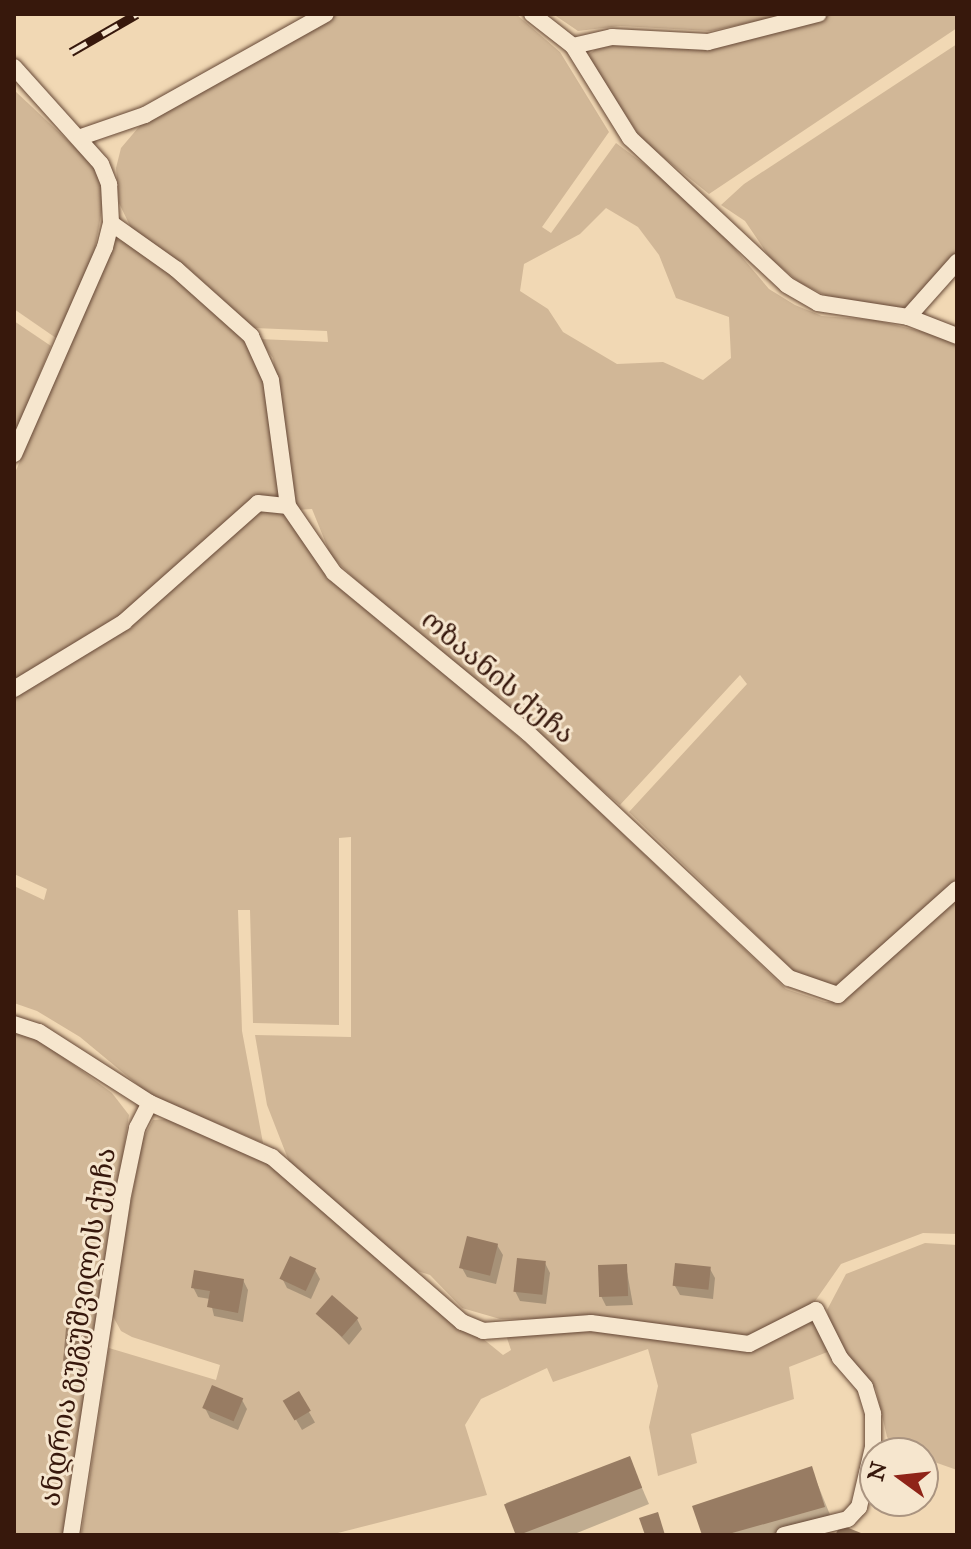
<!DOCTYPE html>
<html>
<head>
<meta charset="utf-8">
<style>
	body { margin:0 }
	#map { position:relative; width:971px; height:1549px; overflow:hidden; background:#f1d8b4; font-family:"IM FELL Great Primer","Noto Serif Georgian",serif }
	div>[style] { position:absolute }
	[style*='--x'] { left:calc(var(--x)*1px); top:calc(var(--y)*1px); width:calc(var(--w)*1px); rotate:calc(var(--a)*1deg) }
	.green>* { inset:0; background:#d1b797 }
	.shadow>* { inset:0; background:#0003; transform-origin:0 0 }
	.building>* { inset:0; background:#987c63; transform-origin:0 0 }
	.roads { filter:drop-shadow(0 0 2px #664836) drop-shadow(0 0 2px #664836) }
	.street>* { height:16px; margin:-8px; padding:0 8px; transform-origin:8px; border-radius:8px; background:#f6e6ce }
	.rail>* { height:9px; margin-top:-4.5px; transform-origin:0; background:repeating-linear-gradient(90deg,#f6e6ce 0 18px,#37180c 0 36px); box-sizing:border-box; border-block:2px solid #37180c }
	span { translate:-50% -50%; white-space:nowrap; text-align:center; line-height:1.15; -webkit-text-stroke:6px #f6e6ce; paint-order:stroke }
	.street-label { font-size:28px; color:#37180c }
	.frame { position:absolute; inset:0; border:16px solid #37180c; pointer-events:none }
	.north { position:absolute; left:859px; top:1437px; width:80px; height:80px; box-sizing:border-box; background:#f6e6ce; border:2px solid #aa9480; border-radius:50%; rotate:285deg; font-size:22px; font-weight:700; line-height:32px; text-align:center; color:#37180c }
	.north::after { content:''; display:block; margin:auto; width:28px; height:36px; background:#8f2418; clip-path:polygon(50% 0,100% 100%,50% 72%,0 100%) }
</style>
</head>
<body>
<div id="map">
	<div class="green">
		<div style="clip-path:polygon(evenodd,335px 14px,516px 14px,560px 52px,609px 132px,542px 227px,551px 233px,616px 143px,696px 203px,769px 289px,795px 305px,822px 316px,875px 320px,936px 335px,957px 346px,957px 882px,834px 988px,800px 977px,629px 812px,747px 684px,740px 675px,620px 805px,357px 581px,331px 556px,312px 509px,296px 510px,273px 358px,259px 339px,328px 342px,327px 331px,254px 328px,187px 267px,131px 228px,119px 203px,116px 168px,121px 148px,143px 122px,335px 14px,606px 208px,638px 227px,659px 255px,676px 298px,729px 317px,731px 358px,703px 380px,663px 362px,617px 364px,563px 332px,548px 309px,520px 291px,524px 264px,580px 234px,606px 208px)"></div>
		<div style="clip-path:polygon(553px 14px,791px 14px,710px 31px,620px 26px,578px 31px)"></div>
		<div style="clip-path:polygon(830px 14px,957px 14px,957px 28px,709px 194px,642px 140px,587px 56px,602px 44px,704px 47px,793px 29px)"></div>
		<div style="clip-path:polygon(957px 44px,957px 255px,903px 312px,827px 296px,800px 283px,770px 258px,745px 221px,721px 205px,744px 184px)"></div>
		<div style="clip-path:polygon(14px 90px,96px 167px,105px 194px,94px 253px,56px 338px,14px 309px)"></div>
		<div style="clip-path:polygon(116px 239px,129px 243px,212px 307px,260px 358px,282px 499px,256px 496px,134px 610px,14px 683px,14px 475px)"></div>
		<div style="clip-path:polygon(14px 321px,51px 346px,14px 437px)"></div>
		<div style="clip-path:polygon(255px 511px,281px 512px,340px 585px,542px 757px,786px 989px,825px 1002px,843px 1002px,957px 897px,957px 1234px,923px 1233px,841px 1264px,811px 1307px,755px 1339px,595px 1318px,500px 1319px,462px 1308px,430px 1275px,408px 1268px,290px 1164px,267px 1105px,255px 1035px,351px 1037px,351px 837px,339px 838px,339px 1025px,253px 1023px,250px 910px,238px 910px,242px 1031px,263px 1143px,150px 1095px,80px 1037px,37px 1011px,14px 1003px,14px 886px,44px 900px,47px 889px,14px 874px,14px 694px,131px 622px)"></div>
		<div style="clip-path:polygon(14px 1029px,36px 1037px,112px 1093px,129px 1115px,64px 1535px,14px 1535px)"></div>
		<div style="clip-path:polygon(168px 1119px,263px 1160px,503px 1355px,511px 1350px,506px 1335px,593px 1329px,729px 1347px,817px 1320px,830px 1351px,789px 1367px,794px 1399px,691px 1434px,697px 1463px,658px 1476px,649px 1427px,658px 1386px,648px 1349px,553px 1382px,547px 1368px,481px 1399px,465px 1425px,487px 1495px,330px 1535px,81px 1535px,109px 1348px,216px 1380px,220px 1365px,132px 1337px,121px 1331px,110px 1311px,143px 1139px,153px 1120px)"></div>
		<div style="clip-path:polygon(925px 1243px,957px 1245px,957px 1470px,923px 1458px,923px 1453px,899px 1450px,887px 1437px,876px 1389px,852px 1362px,830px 1326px,827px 1310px,846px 1274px)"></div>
	</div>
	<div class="shadow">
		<div style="clip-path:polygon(497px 1245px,503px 1255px,496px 1284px,467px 1277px,462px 1268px)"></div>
		<div style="clip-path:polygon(545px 1263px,550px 1273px,546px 1304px,520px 1301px,515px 1291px)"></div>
		<div style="clip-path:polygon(626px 1266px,633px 1305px,606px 1306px,601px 1296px)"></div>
		<div style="clip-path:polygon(710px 1269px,715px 1278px,713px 1299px,680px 1295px,675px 1286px)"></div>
		<div style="clip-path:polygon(315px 1270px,320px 1279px,311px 1299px,287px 1288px,282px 1278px)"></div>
		<div style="clip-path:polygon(243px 1280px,248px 1290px,243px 1322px,214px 1316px,210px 1299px,198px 1297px,193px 1287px)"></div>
		<div style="clip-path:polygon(319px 1314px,357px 1319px,362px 1329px,349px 1345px)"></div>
		<div style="clip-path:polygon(89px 1332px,95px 1342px,91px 1372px,70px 1370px,64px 1360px)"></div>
		<div style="left:298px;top:1393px;width:34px;height:15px;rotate:60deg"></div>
		<div style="clip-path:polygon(242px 1400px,247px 1409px,238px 1430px,210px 1418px,205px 1408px)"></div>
		<div style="clip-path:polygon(629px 1458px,649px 1504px,572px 1535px,520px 1535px,506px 1503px)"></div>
		<div style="clip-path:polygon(811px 1468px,835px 1527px,806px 1535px,704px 1535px)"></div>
	</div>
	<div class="building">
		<div style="left:467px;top:1236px;width:32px;height:33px;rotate:14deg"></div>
		<div style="left:290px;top:1256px;width:29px;height:25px;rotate:25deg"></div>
		<div style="left:517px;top:1258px;width:29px;height:34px;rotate:6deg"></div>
		<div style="left:675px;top:1263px;width:36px;height:23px;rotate:6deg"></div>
		<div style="left:627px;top:1264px;width:32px;height:29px;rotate:88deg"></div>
		<div style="clip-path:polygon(194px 1270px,244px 1279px,238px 1313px,207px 1307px,210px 1291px,191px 1288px)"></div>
		<div style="left:332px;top:1295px;width:35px;height:25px;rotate:41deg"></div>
		<div style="left:66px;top:1328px;width:24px;height:33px;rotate:5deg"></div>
		<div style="left:212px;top:1385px;width:34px;height:25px;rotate:23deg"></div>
		<div style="left:299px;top:1391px;width:23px;height:19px;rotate:59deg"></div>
		<div style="left:630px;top:1456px;width:34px;height:135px;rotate:69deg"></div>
		<div style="clip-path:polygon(812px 1466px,825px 1507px,725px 1535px,702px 1535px,692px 1506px)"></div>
		<div style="clip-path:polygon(658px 1512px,665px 1535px,645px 1535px,639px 1518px)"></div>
		<div style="clip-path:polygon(841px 1525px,866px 1535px,835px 1535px)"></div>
	</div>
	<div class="roads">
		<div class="street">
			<div style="--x:532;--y:14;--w:52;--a:38"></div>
			<div style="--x:573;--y:46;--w:108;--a:58.2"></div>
			<div style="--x:630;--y:138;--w:215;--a:43.1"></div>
			<div style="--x:787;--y:285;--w:36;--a:30"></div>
			<div style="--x:818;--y:303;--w:91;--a:8.8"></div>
			<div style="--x:908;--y:317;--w:53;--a:21.2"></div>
			<div style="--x:573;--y:46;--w:40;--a:-13"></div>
			<div style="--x:612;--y:37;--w:96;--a:3"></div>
			<div style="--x:708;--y:42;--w:114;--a:-14.3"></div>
			<div style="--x:14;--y:67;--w:130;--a:48.1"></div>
			<div style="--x:101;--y:164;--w:22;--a:68"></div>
			<div style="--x:109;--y:184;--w:39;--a:87"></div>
			<div style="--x:111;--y:223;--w:25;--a:104"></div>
			<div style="--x:105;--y:247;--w:226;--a:113.7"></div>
			<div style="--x:81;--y:137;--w:68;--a:-19"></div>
			<div style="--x:145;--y:115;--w:207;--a:-29.2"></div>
			<div style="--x:111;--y:223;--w:80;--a:35.3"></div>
			<div style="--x:176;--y:269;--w:101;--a:41.8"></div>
			<div style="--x:251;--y:336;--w:48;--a:65.6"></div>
			<div style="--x:271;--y:380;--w:127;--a:82.3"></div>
			<div style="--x:288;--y:506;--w:81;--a:55.5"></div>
			<div style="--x:334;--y:573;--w:251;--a:39.5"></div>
			<div style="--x:528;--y:733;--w:358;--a:43.2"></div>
			<div style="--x:789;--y:978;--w:52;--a:19.1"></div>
			<div style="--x:838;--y:995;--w:159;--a:-41.7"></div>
			<div style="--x:908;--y:317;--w:74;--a:-48.3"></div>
			<div style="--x:14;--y:689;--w:129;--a:-31.3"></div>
			<div style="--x:124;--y:622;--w:179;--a:-41.6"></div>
			<div style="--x:258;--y:503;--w:30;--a:6"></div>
			<div style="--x:14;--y:1024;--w:26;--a:18"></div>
			<div style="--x:39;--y:1032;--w:132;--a:32.6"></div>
			<div style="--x:150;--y:1103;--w:133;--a:23.9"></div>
			<div style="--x:272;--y:1157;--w:252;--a:41"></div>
			<div style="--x:462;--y:1322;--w:23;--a:23"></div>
			<div style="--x:483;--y:1331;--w:108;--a:-4.2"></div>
			<div style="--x:591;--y:1323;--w:159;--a:7.6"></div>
			<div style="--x:749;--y:1344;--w:75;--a:-26.9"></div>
			<div style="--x:816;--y:1310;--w:54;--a:63.4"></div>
			<div style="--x:840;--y:1358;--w:38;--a:49"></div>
			<div style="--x:865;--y:1387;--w:28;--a:73"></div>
			<div style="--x:873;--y:1414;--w:33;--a:90"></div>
			<div style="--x:873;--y:1447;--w:62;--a:103.1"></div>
			<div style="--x:859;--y:1507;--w:16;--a:133"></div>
			<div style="--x:848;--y:1519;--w:66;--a:166"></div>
			<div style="--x:71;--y:1535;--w:339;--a:-81.3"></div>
			<div style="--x:122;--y:1200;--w:74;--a:-78.2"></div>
			<div style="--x:137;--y:1128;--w:28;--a:-63"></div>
		</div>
	</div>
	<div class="rail">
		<div style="--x:71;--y:52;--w:76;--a:-29.9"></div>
	</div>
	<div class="street-label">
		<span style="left:498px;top:677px;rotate:40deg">ოზაანის ქუჩა</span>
		<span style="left:78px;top:1327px;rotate:-81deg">ანდრია გუგუშვილის ქუჩა</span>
	</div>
	<div class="frame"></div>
	<div class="north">N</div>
</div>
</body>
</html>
